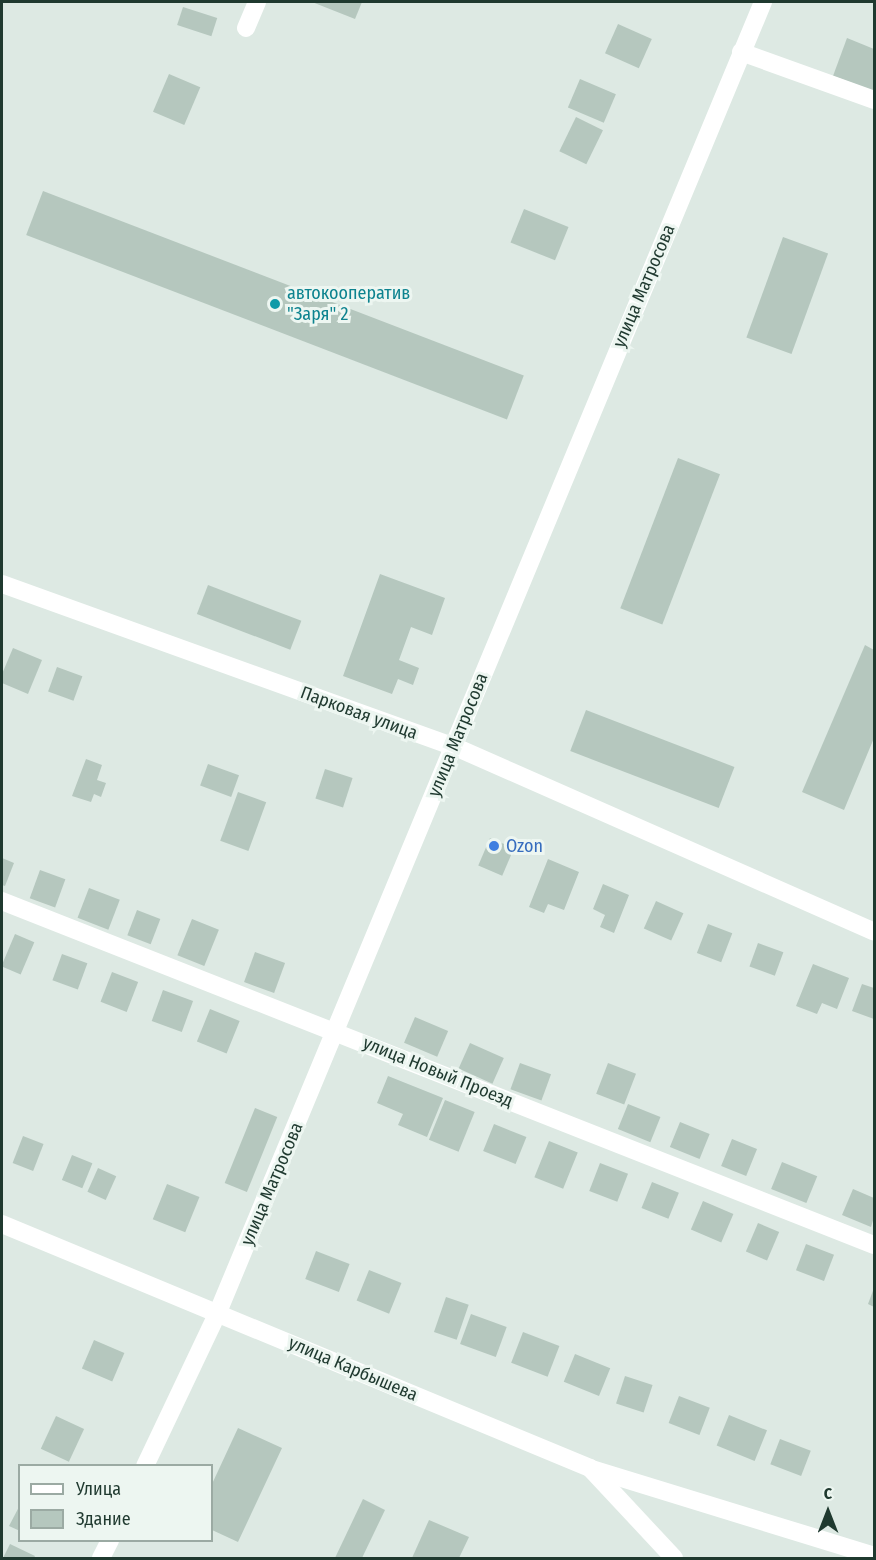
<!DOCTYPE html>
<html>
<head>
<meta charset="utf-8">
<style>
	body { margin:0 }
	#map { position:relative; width:876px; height:1560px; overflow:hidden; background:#dde9e3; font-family:"Fira Sans Condensed",sans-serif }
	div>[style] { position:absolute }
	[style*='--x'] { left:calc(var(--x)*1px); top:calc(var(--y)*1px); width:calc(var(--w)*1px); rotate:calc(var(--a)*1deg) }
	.building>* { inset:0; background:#b5c7be; transform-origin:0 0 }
	.minor>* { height:18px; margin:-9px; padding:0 9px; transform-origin:9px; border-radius:9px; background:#fff }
	.dots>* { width:16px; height:16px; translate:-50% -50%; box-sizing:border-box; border:3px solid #edf6f1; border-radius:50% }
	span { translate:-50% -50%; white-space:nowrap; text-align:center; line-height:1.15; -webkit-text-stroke:6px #edf6f1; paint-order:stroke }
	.street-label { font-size:18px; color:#1f392f }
	.culture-label { font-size:18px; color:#0d838f }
	.left { translate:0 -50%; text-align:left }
	.shop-label { font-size:18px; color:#366cbe }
	.frame { position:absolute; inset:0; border:3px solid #1f392f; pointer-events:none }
	.legend { position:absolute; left:18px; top:1464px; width:195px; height:78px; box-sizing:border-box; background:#edf6f1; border:2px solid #9baaa3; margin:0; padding:8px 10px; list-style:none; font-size:18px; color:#1f392f }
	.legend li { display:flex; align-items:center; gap:12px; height:30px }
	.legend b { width:30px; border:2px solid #9baaa3 }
	.north { position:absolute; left:798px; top:1482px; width:60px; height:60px; -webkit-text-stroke:4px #edf6f1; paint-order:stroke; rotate:0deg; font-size:16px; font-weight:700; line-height:24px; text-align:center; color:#1f392f }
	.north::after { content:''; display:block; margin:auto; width:21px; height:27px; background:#1f392f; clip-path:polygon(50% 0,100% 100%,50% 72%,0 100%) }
</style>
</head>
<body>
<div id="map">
	<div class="building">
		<div style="clip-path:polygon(312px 2px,362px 2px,355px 19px)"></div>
		<div style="left:183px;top:7px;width:36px;height:19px;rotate:18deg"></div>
		<div style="left:618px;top:24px;width:37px;height:32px;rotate:24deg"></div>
		<div style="clip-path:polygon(847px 38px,874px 49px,874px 91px,833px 76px)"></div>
		<div style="left:169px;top:74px;width:34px;height:41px;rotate:23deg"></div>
		<div style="left:580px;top:79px;width:39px;height:31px;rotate:23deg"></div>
		<div style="left:576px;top:117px;width:30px;height:38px;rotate:26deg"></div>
		<div style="left:43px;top:191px;width:515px;height:47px;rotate:21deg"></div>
		<div style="left:524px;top:209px;width:48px;height:36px;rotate:22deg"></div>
		<div style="left:783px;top:237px;width:48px;height:107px;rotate:20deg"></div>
		<div style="left:678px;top:458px;width:45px;height:161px;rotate:21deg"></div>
		<div style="clip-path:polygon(380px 574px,445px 598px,432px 635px,411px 627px,399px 660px,419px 668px,413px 685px,398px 679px,392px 694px,343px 676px)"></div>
		<div style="left:208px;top:585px;width:100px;height:31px;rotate:21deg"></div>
		<div style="clip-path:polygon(865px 645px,874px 650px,874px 738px,844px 810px,802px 792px)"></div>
		<div style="clip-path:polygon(13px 648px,42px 660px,28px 694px,2px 683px,2px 674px)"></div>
		<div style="left:57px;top:667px;width:27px;height:26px;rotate:20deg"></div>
		<div style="left:586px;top:710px;width:159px;height:44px;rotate:21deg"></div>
		<div style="clip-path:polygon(86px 759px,102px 765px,97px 780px,106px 783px,101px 797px,94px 794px,91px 802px,72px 796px)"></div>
		<div style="left:208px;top:764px;width:33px;height:23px;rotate:20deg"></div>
		<div style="left:325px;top:769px;width:29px;height:31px;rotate:18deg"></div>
		<div style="left:238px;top:792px;width:30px;height:52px;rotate:20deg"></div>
		<div style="left:490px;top:838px;width:26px;height:30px;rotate:23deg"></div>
		<div style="clip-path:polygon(2px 858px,14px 863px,5px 886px,2px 885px)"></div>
		<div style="clip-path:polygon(548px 859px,579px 872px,564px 910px,548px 904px,544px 913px,529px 907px)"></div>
		<div style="left:40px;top:870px;width:27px;height:30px;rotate:20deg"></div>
		<div style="clip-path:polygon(603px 884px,629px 895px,614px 933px,600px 927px,605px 915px,593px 909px)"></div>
		<div style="left:89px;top:888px;width:33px;height:32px;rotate:21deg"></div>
		<div style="left:656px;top:901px;width:30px;height:30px;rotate:24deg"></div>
		<div style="left:137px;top:910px;width:25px;height:27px;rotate:21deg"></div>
		<div style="left:192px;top:919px;width:29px;height:39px;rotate:22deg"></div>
		<div style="left:708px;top:924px;width:26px;height:31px;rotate:21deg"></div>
		<div style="left:15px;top:934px;width:21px;height:35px;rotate:23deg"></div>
		<div style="left:758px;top:943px;width:27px;height:25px;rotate:20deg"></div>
		<div style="left:255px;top:952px;width:32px;height:32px;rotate:20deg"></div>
		<div style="left:62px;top:954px;width:27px;height:28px;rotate:20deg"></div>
		<div style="clip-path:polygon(813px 964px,849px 978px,837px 1009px,822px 1003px,817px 1014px,796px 1006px)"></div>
		<div style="left:112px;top:972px;width:28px;height:32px;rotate:21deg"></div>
		<div style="clip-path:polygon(862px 984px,874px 988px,874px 1019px,852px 1011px)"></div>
		<div style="left:163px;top:990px;width:32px;height:33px;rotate:20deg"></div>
		<div style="left:210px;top:1009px;width:32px;height:35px;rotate:22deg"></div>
		<div style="left:415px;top:1017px;width:36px;height:28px;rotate:23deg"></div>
		<div style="left:470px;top:1043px;width:37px;height:28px;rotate:24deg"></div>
		<div style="left:520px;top:1063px;width:33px;height:28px;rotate:20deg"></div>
		<div style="left:608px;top:1063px;width:30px;height:33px;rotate:21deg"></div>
		<div style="clip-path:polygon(388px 1076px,443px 1098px,427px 1137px,398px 1125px,403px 1114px,377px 1103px)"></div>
		<div style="left:445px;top:1100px;width:32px;height:43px;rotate:22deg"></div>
		<div style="left:628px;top:1104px;width:35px;height:27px;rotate:22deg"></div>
		<div style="left:255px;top:1108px;width:24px;height:81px;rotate:22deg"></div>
		<div style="left:680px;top:1122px;width:32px;height:27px;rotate:22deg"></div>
		<div style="left:494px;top:1124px;width:35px;height:29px;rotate:22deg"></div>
		<div style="left:23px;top:1136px;width:22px;height:29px;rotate:21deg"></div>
		<div style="left:732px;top:1139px;width:27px;height:29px;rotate:22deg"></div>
		<div style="left:549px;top:1141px;width:31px;height:39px;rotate:22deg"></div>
		<div style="left:72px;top:1155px;width:22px;height:27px;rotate:22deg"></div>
		<div style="left:782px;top:1162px;width:38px;height:29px;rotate:22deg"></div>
		<div style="left:600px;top:1163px;width:30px;height:30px;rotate:21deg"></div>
		<div style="left:98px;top:1168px;width:20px;height:26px;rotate:24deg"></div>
		<div style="left:652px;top:1182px;width:29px;height:28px;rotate:22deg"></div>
		<div style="left:167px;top:1184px;width:35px;height:38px;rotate:22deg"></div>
		<div style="clip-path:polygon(853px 1189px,874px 1198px,874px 1217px,871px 1227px,842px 1215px)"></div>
		<div style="left:703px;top:1201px;width:33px;height:31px;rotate:23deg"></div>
		<div style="left:758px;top:1223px;width:23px;height:31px;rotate:23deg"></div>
		<div style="left:806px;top:1244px;width:30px;height:28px;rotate:21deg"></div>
		<div style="left:316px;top:1251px;width:36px;height:30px;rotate:21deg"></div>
		<div style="left:369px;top:1270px;width:35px;height:33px;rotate:22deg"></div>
		<div style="clip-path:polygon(874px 1288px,874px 1307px,868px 1304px)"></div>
		<div style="left:446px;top:1297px;width:24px;height:37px;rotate:19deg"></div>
		<div style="left:471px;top:1314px;width:38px;height:32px;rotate:20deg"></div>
		<div style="left:523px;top:1332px;width:39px;height:33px;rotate:21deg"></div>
		<div style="left:94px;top:1340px;width:33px;height:31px;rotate:23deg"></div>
		<div style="left:575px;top:1354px;width:38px;height:30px;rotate:22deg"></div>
		<div style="left:625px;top:1376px;width:29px;height:29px;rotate:18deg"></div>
		<div style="left:679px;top:1396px;width:33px;height:29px;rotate:21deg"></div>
		<div style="left:729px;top:1415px;width:41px;height:33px;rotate:22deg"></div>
		<div style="left:56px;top:1416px;width:31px;height:36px;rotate:25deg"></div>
		<div style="clip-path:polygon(238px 1428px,282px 1448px,238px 1542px,212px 1530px,212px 1484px)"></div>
		<div style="left:780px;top:1439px;width:33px;height:27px;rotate:21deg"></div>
		<div style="clip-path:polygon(363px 1499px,385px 1510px,362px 1558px,335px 1558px)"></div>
		<div style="clip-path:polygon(20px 1505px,20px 1531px,9px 1526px)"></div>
		<div style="clip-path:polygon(429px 1520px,469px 1537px,459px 1558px,412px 1558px)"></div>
		<div style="clip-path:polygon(10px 1544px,35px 1556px,34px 1558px,3px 1558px)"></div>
	</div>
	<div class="minor">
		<div style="--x:246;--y:28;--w:28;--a:-67"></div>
		<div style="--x:741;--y:52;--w:141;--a:19.8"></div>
		<div style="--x:2;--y:584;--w:479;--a:19.8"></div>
		<div style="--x:453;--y:746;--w:460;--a:23.8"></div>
		<div style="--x:2;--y:901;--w:937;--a:21.53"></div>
		<div style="--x:2;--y:1224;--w:637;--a:22.54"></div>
		<div style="--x:590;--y:1468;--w:123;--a:47"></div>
		<div style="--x:145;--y:1466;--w:170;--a:-64.6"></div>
		<div style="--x:218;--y:1312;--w:1419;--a:-67.41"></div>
		<div style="--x:592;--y:1469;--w:295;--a:17.1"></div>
		<div style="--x:101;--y:1558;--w:20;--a:-63"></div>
	</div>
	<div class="dots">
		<div style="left:275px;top:304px;background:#0f9aa8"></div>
		<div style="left:494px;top:846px;background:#3f7fe0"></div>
	</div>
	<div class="street-label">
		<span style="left:644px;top:286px;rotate:-67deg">улица Матросова</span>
		<span style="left:359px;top:713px;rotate:20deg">Парковая улица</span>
		<span style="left:458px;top:735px;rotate:-68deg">улица Матросова</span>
		<span style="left:438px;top:1072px;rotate:22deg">улица Новый Проезд</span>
		<span style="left:272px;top:1184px;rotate:-67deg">улица Матросова</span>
		<span style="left:353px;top:1369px;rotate:23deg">улица Карбышева</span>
	</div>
	<div class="culture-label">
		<span class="left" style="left:287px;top:304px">автокооператив<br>"Заря" 2</span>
	</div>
	<div class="shop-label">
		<span class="left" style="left:506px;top:846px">Ozon</span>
	</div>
	<div class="frame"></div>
	<ul class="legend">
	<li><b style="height:8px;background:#fff"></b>Улица</li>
	<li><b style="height:16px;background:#b5c7be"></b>Здание</li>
	</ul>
	<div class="north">С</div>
</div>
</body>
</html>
